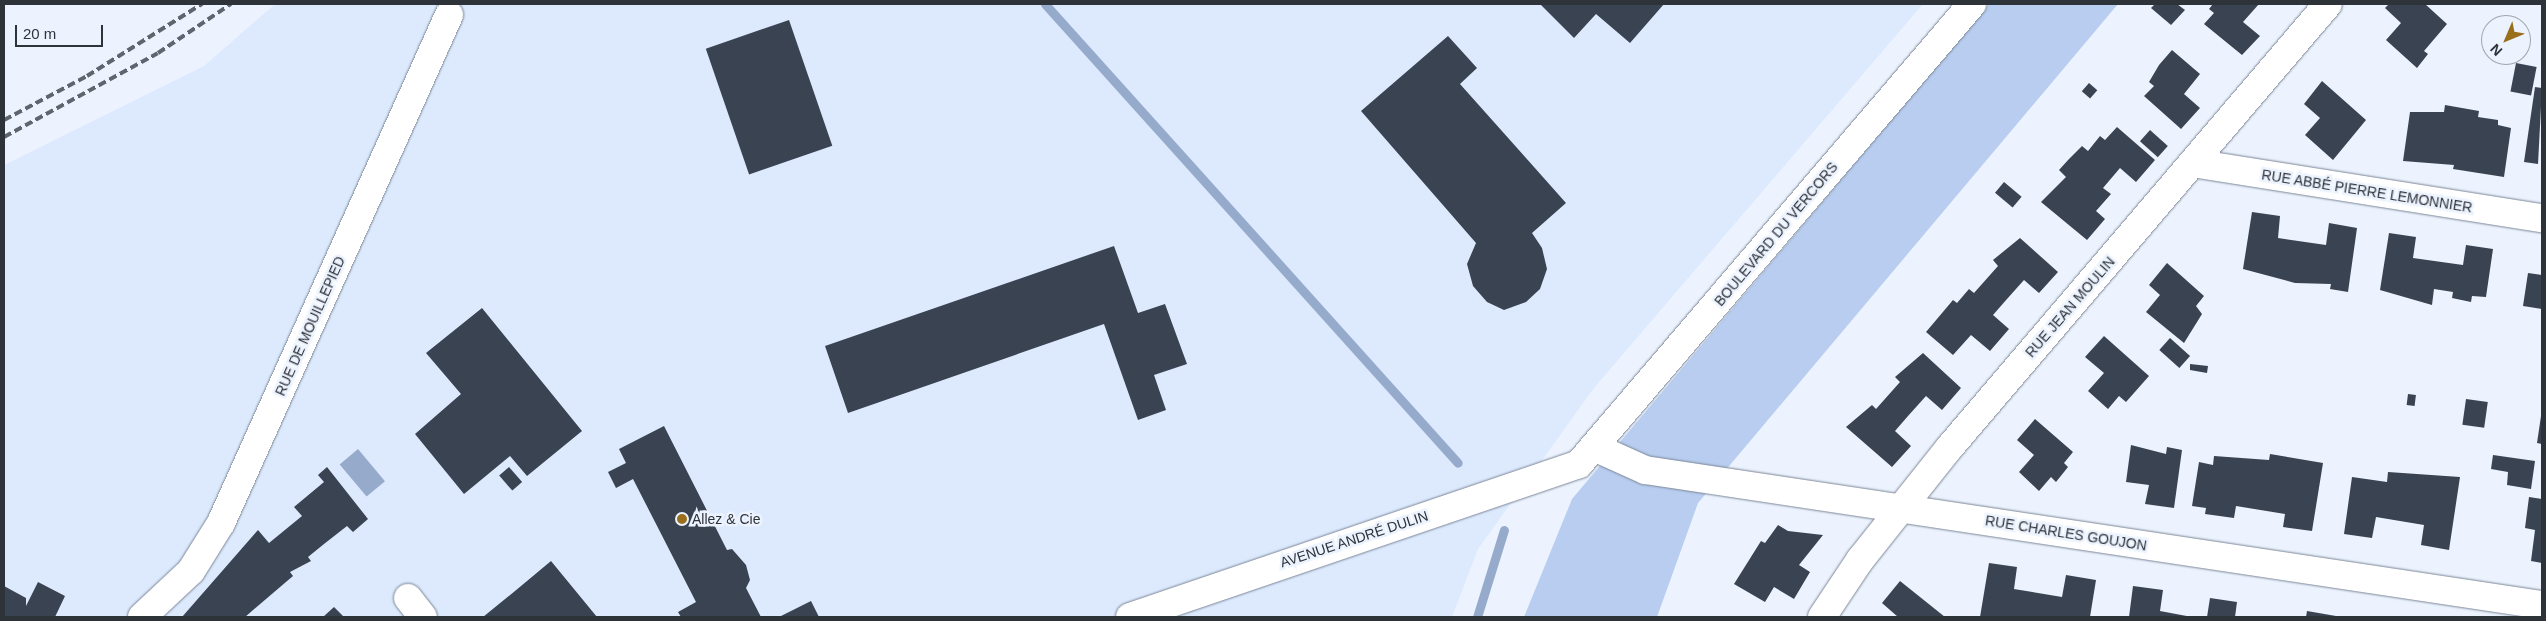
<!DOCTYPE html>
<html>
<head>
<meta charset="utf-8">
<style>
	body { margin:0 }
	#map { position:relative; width:2546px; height:621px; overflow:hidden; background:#ecf3fe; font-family:Helvetica,sans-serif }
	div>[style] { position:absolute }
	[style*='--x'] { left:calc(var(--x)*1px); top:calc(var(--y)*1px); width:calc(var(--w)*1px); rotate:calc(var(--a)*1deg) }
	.built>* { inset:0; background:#ddeafe }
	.green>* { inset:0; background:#b8cdef }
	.water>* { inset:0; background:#96abcc; transform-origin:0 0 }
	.stream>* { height:9px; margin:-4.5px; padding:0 4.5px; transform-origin:4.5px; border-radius:4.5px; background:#96abcc }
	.building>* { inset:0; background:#3a4352; transform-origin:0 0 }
	.roads { filter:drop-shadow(0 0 1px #7c8697) drop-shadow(0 0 1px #7c8697) }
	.street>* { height:28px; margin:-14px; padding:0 14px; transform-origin:14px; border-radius:14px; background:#fff }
	.rail>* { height:4px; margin-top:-2px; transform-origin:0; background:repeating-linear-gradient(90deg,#60656d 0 8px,transparent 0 12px) }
	.dots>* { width:14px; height:14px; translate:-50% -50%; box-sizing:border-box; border:2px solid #ecf3fe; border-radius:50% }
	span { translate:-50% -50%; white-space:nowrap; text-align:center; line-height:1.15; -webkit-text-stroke:5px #ecf3fe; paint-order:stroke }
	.street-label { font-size:14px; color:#2e3239 }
	.poi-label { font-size:14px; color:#2e3239 }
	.left { translate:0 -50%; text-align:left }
	.frame { position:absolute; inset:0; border:5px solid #2e3239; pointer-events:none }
	.north { position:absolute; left:2481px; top:15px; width:50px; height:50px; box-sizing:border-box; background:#ecf3fe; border:1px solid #a0a6af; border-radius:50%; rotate:225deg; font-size:14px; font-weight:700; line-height:20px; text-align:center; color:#2e3239 }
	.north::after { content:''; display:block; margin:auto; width:18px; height:22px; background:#996f1c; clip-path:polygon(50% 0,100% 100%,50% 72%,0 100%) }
	.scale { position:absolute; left:15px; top:25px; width:88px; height:22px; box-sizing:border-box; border:2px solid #2e3239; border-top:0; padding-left:6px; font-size:15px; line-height:18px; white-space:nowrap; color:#2e3239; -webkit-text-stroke:4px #ecf3fe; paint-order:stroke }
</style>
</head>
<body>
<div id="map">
	<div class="built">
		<div style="clip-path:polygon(275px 4px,1923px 4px,1594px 388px,1478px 549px,1452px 617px,4px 617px,4px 165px,204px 66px)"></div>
	</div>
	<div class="green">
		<div style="clip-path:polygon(1989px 4px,2118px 4px,1698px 503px,1657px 617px,1524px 617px,1572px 499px)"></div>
	</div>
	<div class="water">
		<div style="left:358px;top:449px;width:42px;height:24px;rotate:50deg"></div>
	</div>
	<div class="stream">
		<div style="--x:1045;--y:4;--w:617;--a:48.02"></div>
		<div style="--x:1477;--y:617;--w:91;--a:-72.8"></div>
	</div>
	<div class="building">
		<div style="clip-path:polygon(1540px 4px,1664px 4px,1630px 43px,1596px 14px,1574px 38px)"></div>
		<div style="clip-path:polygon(2155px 4px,2177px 4px,2185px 10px,2171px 25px,2151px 8px)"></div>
		<div style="clip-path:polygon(2213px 4px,2259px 4px,2243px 22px,2260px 36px,2242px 55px,2204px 24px,2214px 13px,2209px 9px)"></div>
		<div style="clip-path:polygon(2389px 4px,2425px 4px,2447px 24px,2424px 51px,2428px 54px,2417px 68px,2386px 40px,2401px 23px,2385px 8px)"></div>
		<div style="left:789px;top:20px;width:133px;height:88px;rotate:71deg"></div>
		<div style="clip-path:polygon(1448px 36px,1477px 68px,1460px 84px,1566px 203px,1532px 233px,1542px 248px,1547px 269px,1540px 289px,1526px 302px,1504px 310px,1487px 302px,1473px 286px,1467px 264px,1476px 243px,1361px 111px)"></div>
		<div style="clip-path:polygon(2172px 50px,2200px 74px,2184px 94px,2200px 108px,2181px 129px,2144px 96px,2154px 86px,2149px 82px,2159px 65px)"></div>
		<div style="left:2516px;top:63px;width:21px;height:29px;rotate:11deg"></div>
		<div style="clip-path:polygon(2322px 81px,2366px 120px,2333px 160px,2305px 135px,2320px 118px,2304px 104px)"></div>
		<div style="left:2089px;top:83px;width:11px;height:11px;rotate:41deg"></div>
		<div style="clip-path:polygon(2535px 87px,2542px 88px,2538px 164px,2524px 162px)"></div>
		<div style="clip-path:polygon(2445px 105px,2479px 111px,2478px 117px,2498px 120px,2498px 125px,2511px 128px,2504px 177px,2453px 169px,2454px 165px,2403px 161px,2410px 112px,2444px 112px)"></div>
		<div style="clip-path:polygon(2117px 127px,2155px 160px,2136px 182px,2120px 168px,2103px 188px,2111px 194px,2096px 211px,2105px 219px,2087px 240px,2041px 202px,2066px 177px,2059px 170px,2069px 159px,2082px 146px,2088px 151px,2100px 136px,2105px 140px)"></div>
		<div style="left:2150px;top:130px;width:24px;height:15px;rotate:42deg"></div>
		<div style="left:2004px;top:182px;width:23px;height:14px;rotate:40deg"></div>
		<div style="clip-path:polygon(2252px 212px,2280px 216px,2278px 238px,2326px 245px,2329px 223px,2357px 228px,2348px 292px,2330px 289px,2331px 284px,2295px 283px,2243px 269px)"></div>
		<div style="clip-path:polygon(2389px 233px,2416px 237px,2413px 258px,2463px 265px,2466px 245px,2493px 249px,2486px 297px,2472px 296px,2471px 302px,2452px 298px,2453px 292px,2434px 289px,2432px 305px,2380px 290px)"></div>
		<div style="clip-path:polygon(2020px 238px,2058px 272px,2039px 293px,2024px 280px,2007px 299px,1993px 315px,2009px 329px,1990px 351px,1971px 335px,1953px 355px,1926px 332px,1953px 300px,1957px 303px,1969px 289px,1974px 293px,1998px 266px,1993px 260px)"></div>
		<div style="clip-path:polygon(1114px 246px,1138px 313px,1165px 304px,1187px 364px,1154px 375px,1166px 410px,1138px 420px,1104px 324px,848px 413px,825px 346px)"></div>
		<div style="clip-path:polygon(2167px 263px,2204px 296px,2196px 306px,2202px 314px,2184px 343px,2146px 312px,2160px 295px,2149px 285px)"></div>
		<div style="clip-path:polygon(2528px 273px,2542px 275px,2542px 309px,2523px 306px)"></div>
		<div style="clip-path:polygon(482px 308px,582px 431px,527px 476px,510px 456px,464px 494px,415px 434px,461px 394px,426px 353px)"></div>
		<div style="clip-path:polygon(2104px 336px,2149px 376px,2126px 402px,2119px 396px,2108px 409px,2088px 391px,2104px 373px,2085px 357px)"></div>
		<div style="left:2170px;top:338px;width:27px;height:16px;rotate:42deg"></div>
		<div style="clip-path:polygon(1923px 353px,1961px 388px,1942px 410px,1926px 396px,1908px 416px,1895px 431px,1911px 446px,1892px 467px,1846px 427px,1872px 405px,1876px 409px,1900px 382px,1895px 377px)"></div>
		<div style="clip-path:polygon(2190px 364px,2208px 366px,2207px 373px,2190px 370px)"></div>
		<div style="left:2408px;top:394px;width:8px;height:11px;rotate:7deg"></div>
		<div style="left:2466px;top:399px;width:22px;height:26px;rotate:8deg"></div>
		<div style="clip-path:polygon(2541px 416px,2542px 416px,2542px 444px,2537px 443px)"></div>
		<div style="clip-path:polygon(2035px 419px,2073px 452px,2064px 463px,2068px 467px,2056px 482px,2051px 477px,2039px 491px,2019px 472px,2034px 455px,2017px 440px)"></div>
		<div style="clip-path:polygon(664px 426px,727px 550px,732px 549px,746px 565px,750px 580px,746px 588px,761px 617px,681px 617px,678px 612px,696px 602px,633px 479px,616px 488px,608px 472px,626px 463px,619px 449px)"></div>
		<div style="clip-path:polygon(2131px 445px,2166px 454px,2167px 447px,2182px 450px,2174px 508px,2145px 504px,2149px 485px,2126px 482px)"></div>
		<div style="clip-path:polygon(2270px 454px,2323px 463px,2312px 531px,2283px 527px,2285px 514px,2236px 506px,2234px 518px,2205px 514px,2206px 508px,2192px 506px,2199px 462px,2213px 465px,2214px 456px,2269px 460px)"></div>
		<div style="clip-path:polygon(2493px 455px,2535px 461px,2531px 489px,2507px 485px,2508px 472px,2491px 469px)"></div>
		<div style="clip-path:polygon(327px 467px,368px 519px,353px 532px,347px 526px,324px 544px,308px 557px,311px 561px,290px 572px,293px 576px,245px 617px,182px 617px,258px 530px,269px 543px,302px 516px,294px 507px,324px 482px,318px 475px)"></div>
		<div style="left:509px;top:467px;width:20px;height:13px;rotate:49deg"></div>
		<div style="clip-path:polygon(2388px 472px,2460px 477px,2449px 550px,2421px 545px,2424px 525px,2376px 517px,2372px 538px,2344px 534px,2352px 477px,2387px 482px)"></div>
		<div style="clip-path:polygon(2529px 497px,2542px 499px,2542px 563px,2531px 561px,2535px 530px,2525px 528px)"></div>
		<div style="clip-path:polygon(1778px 525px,1788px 531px,1823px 535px,1799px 565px,1810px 572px,1794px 599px,1774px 587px,1765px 602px,1734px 584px,1761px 541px,1765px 543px)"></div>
		<div style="clip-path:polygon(551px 561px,597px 617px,483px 617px,515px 591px)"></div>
		<div style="clip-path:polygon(1989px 563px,2017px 567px,2014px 589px,2062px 597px,2066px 575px,2096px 580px,2090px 617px,1980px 617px)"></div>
		<div style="clip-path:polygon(1900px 581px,1945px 617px,1898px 617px,1882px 603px)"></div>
		<div style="clip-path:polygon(38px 582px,65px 596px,55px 617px,4px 617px,4px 586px,26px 598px,26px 606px)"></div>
		<div style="clip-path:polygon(2133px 586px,2163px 590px,2160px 611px,2192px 617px,2129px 617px)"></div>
		<div style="clip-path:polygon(2210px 598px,2237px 602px,2235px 617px,2207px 617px)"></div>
		<div style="clip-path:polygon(811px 601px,819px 617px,779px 617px)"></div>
		<div style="clip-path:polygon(334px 607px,344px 617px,323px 617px)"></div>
		<div style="clip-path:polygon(2307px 611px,2336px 616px,2336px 617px,2306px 617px)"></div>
	</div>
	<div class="roads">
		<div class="street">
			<div style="--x:2193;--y:163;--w:353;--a:9"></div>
			<div style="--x:1594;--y:447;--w:56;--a:24.3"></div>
			<div style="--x:1645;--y:470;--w:907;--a:8.56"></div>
			<div style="--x:408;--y:598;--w:24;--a:52"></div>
			<div style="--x:142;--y:617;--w:67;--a:-43.2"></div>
			<div style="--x:191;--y:571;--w:57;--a:-58"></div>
			<div style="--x:221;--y:523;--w:557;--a:-65.83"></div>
			<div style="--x:1130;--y:617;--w:474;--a:-18.8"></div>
			<div style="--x:1579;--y:464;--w:605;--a:-49.49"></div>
			<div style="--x:1822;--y:617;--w:69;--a:-56.3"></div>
			<div style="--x:1860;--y:560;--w:144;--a:-51.5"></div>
			<div style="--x:1950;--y:447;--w:582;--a:-49.53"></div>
		</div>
	</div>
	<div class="rail">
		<div style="--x:4;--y:120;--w:94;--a:-27.9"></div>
		<div style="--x:87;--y:76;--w:136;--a:-32.1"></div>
		<div style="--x:4;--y:137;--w:175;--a:-28.6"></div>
		<div style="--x:158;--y:53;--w:88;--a:-33.9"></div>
	</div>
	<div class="dots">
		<div style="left:682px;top:519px;background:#996f1c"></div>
	</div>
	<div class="street-label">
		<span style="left:2367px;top:191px;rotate:9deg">RUE ABBÉ PIERRE LEMONNIER</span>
		<span style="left:1776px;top:234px;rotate:-50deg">BOULEVARD DU VERCORS</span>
		<span style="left:2070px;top:307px;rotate:-49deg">RUE JEAN MOULIN</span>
		<span style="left:310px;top:326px;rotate:-66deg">RUE DE MOUILLEPIED</span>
		<span style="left:2066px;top:533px;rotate:9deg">RUE CHARLES GOUJON</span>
		<span style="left:1354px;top:539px;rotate:-18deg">AVENUE ANDRÉ DULIN</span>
	</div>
	<div class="poi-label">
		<span class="left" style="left:692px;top:519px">Allez &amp; Cie</span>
	</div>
	<div class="frame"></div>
	<div class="north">N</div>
	<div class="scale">20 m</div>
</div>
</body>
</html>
